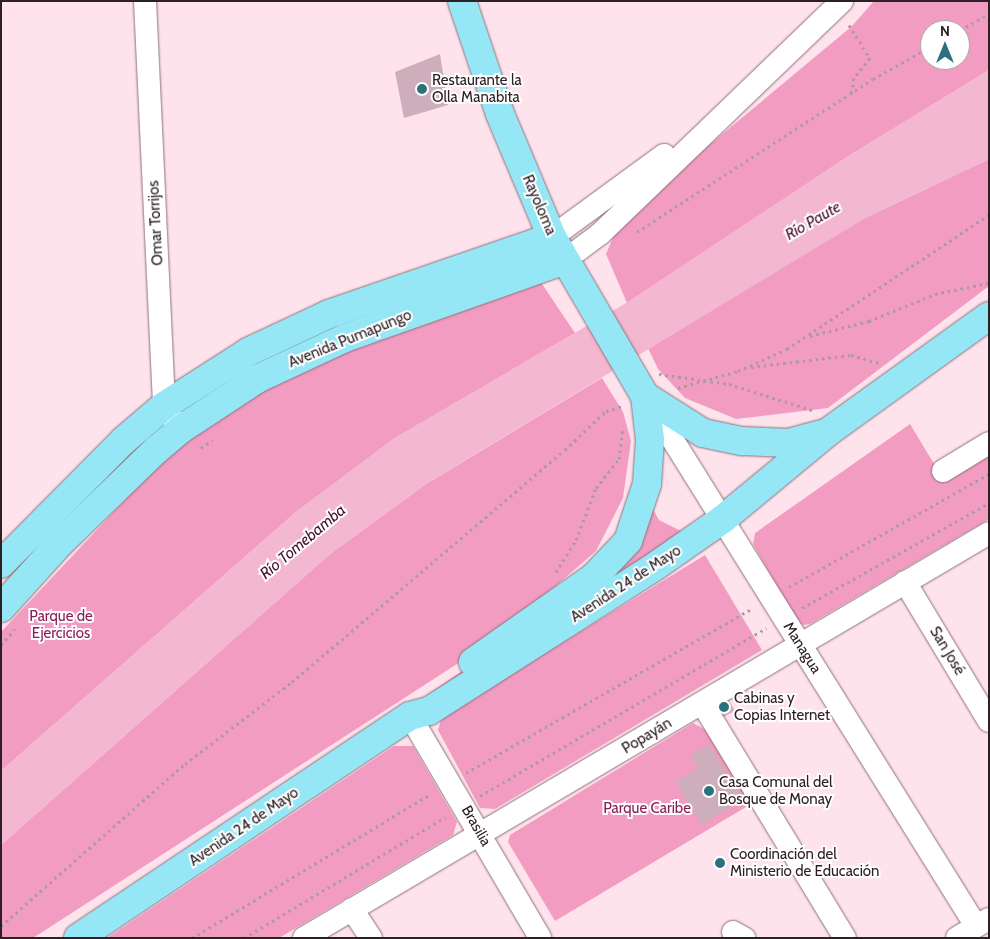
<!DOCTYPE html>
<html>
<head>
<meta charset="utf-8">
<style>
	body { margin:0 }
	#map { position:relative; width:990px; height:939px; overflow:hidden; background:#fee3ed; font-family:Cabin,sans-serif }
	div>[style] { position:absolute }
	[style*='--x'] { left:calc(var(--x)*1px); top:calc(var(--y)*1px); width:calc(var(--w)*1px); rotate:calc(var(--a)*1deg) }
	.green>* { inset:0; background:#f39cc2 }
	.water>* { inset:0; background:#f3b7d0 }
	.building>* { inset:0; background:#cdaeba; transform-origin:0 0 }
	.path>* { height:3px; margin-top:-1.5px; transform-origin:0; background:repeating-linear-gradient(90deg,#ae99a1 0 2.5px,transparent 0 6.5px) }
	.roads { filter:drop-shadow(0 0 1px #8e717c) drop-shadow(0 0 1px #8e717c) }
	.minor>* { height:22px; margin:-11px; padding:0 11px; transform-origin:11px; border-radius:11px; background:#fff }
	.major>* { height:28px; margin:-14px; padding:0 14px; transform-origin:14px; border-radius:14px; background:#95e7f5 }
	.dots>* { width:14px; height:14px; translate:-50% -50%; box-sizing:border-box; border:2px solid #fff; border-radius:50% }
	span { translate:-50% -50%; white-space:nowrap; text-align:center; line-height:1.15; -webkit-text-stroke:4px #fff; paint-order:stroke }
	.poi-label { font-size:15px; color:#2c2025 }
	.left { translate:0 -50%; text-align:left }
	.street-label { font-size:15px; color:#2c2025 }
	.park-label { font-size:15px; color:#8b1c59 }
	.water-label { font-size:16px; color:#490f2e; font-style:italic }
	.frame { position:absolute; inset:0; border:2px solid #2c2025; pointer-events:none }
	.north { position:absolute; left:920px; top:20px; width:50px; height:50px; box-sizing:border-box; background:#fff; border:1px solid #aba6a8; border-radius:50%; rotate:0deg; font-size:14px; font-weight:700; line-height:20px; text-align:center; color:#2c2025 }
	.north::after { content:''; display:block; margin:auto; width:18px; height:22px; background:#2b727e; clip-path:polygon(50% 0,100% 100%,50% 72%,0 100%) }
</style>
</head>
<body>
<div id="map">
	<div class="green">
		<div style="clip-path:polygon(evenodd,874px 1px,989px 1px,989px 70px,847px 157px,627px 303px,606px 254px,614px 235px,684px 166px,851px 27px,874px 1px,930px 30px,960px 30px,960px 60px,930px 60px,930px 30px)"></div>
		<div style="clip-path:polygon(989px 159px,989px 286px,828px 408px,736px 419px,685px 398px,658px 369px,648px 348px,865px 218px)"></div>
		<div style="clip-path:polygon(540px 281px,575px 333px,395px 438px,296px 512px,1px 771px,1px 632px,168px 454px,291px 367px)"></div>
		<div style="clip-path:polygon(602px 378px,623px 412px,631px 441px,623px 498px,596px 551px,491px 642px,33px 938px,1px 938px,1px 845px,330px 554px,426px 484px)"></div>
		<div style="clip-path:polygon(910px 424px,945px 482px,989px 455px,989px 519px,810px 624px,803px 625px,797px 621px,753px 544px,755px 533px)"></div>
		<div style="clip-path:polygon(649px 502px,659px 520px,691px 536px,413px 714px,423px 698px,571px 596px)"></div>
		<div style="clip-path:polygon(705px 555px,762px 650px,495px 809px,480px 808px,438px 730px,442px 717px)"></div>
		<div style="clip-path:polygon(693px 723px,706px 730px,751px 804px,555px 921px,508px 842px,510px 835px)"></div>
		<div style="clip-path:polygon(394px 746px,413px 746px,457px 822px,453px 835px,279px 938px,107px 938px)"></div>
	</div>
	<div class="water">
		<div style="clip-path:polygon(989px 70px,989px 159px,865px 218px,426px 484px,330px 554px,1px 845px,1px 771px,296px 512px,395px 438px,626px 303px,847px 157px)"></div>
	</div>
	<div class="building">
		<div style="clip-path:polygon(440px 54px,448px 105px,404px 118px,395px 72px)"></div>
		<div style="left:726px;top:695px;width:18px;height:17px;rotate:61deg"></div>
		<div style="clip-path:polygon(709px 744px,743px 799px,702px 825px,675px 782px,698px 768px,690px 755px)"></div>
	</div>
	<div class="path">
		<div style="--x:849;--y:25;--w:39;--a:58"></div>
		<div style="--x:870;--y:58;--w:26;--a:129"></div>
		<div style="--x:854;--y:78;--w:16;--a:101"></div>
		<div style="--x:960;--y:30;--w:33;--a:-29"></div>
		<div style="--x:637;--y:232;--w:281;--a:-33"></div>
		<div style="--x:873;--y:79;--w:65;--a:-29.3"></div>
		<div style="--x:810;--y:336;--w:61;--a:-14.3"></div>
		<div style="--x:869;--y:321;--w:71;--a:-22.2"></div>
		<div style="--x:935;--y:294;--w:55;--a:-11.5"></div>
		<div style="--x:751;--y:367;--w:101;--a:-6.8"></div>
		<div style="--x:851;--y:355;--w:32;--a:16"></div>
		<div style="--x:659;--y:374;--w:71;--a:8.1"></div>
		<div style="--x:729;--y:384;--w:87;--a:17.4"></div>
		<div style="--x:678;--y:388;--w:62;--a:-15.8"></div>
		<div style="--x:738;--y:371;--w:54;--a:-24.2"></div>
		<div style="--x:787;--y:349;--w:242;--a:-33.6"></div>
		<div style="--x:201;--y:448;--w:14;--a:-34"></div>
		<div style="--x:556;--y:572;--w:38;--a:-58"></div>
		<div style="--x:576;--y:540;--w:56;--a:-69"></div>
		<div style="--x:596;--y:488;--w:37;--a:-52"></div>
		<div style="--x:619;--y:459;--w:33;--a:-83"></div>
		<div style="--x:789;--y:587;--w:230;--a:-29.5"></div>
		<div style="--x:802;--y:608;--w:214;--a:-29.3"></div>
		<div style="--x:1;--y:645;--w:21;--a:-49"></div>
		<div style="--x:466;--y:773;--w:331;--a:-29.9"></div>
		<div style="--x:480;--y:796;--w:332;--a:-30.4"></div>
		<div style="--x:1;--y:926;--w:245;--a:-41.4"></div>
		<div style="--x:185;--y:764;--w:135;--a:-37.5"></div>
		<div style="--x:292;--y:682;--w:358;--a:-40.4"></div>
		<div style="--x:565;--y:450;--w:57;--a:-43.6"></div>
		<div style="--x:606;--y:411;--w:17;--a:-17"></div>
		<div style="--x:192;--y:938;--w:279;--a:-31.1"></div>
		<div style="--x:244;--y:938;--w:235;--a:-31"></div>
	</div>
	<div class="roads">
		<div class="minor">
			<div style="--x:145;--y:1;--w:405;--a:87.3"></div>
			<div style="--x:164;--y:406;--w:12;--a:55"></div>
			<div style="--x:552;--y:237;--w:139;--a:-36.2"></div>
			<div style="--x:565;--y:260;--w:44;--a:-36.6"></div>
			<div style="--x:600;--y:234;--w:336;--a:-43.9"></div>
			<div style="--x:646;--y:397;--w:623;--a:58.04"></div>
			<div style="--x:943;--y:471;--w:54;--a:-31.3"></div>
			<div style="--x:905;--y:582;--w:162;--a:58.9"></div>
			<div style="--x:702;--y:703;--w:275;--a:58.7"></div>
			<div style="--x:410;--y:716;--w:257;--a:59.6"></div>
			<div style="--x:352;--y:909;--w:35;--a:57"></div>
			<div style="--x:733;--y:932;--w:13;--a:29"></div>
			<div style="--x:304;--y:938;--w:796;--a:-30.59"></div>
			<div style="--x:957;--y:938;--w:37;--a:-31"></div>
		</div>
		<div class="major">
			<div style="--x:462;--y:1;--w:119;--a:71.4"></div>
			<div style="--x:500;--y:114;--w:134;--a:67.1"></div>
			<div style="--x:552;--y:237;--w:184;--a:59.7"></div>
			<div style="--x:645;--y:396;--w:44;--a:83.5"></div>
			<div style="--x:650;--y:440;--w:44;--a:93.9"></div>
			<div style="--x:647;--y:484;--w:60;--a:108.4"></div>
			<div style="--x:628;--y:541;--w:50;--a:133.4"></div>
			<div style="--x:594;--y:577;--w:148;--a:144.9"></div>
			<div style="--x:645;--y:396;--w:69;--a:32.5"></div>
			<div style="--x:703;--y:433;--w:40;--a:12"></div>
			<div style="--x:742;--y:441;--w:46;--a:2.5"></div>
			<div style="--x:788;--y:443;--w:35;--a:-15"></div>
			<div style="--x:1;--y:564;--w:173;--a:-45.2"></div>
			<div style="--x:123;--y:441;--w:54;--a:-40.5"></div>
			<div style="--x:164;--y:406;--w:100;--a:-32.7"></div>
			<div style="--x:248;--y:352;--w:89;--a:-25.1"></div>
			<div style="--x:329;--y:314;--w:236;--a:-19"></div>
			<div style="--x:1;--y:608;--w:88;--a:-47.8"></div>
			<div style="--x:60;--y:543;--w:134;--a:-44.1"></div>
			<div style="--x:156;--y:450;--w:33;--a:-40"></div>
			<div style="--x:181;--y:429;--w:91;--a:-33.3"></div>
			<div style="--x:257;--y:379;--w:97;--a:-25"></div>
			<div style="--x:345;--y:338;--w:233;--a:-19.5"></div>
			<div style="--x:78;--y:938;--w:399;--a:-33.8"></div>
			<div style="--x:410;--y:716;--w:20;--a:-15"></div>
			<div style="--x:429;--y:711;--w:271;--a:-32.6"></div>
			<div style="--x:657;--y:565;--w:80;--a:-34.9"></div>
			<div style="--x:723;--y:519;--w:136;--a:-39.6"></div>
			<div style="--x:828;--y:432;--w:198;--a:-35.8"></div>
		</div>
	</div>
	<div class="dots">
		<div style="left:422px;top:89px;background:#2b727e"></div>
		<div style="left:724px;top:707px;background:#2b727e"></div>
		<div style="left:709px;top:791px;background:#2b727e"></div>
		<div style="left:720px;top:863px;background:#2b727e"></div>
	</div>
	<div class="poi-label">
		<span class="left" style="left:432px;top:89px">Restaurante la<br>Olla Manabita</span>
		<span class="left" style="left:734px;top:707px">Cabinas y<br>Copias Internet</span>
		<span class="left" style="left:719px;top:791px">Casa Comunal del<br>Bosque de Monay</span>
		<span class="left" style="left:730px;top:863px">Coordinación del<br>Ministerio de Educación</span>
	</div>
	<div class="street-label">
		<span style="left:539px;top:205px;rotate:67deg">Rayoloma</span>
		<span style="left:156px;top:223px;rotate:-93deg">Omar Torrijos</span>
		<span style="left:350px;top:339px;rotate:-22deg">Avenida Pumapungo</span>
		<span style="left:626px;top:584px;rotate:-33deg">Avenida 24 de Mayo</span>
		<span style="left:802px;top:648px;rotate:58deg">Managua</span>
		<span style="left:947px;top:651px;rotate:59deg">San José</span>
		<span style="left:647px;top:736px;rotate:-31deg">Popayán</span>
		<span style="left:476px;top:826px;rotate:60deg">Brasilia</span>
		<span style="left:244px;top:827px;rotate:-34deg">Avenida 24 de Mayo</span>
	</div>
	<div class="park-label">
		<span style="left:61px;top:625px">Parque de<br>Ejercicios</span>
		<span style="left:647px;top:809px">Parque Caribe</span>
	</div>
	<div class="water-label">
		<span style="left:813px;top:221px;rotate:-30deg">Río Paute</span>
		<span style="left:303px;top:542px;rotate:-40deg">Río Tomebamba</span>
	</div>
	<div class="frame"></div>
	<div class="north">N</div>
</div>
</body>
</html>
